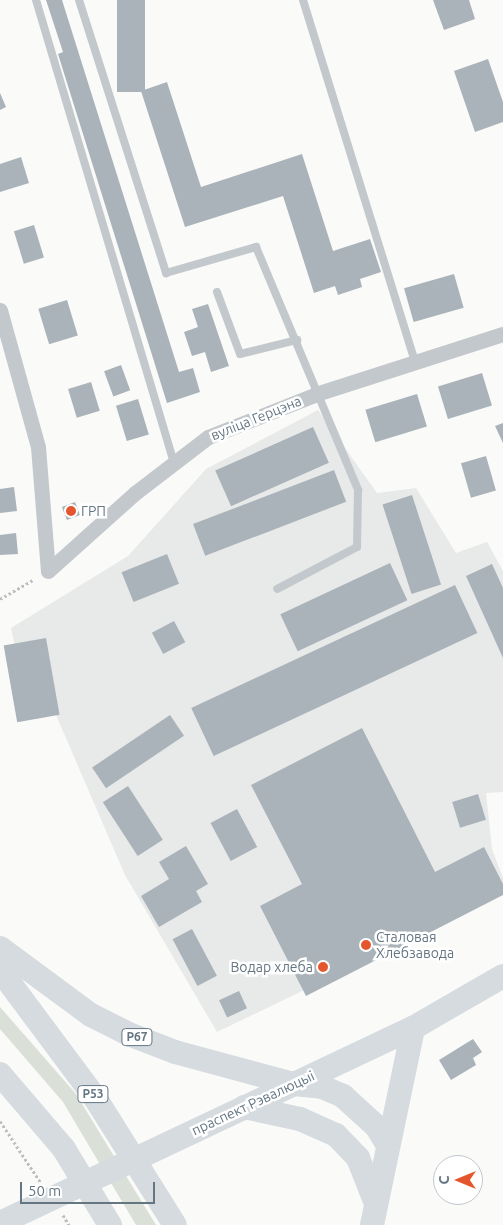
<!DOCTYPE html>
<html>
<head>
<meta charset="utf-8">
<style>
	body { margin:0 }
	#map { position:relative; width:503px; height:1225px; overflow:hidden; background:#fafaf8; font-family:Ubuntu,sans-serif }
	div>[style] { position:absolute }
	[style*='--x'] { left:calc(var(--x)*1px); top:calc(var(--y)*1px); width:calc(var(--w)*1px); rotate:calc(var(--a)*1deg) }
	.built>* { inset:0; background:#e8e9e9 }
	.green>* { inset:0; background:#dadfd7 }
	.building>* { inset:0; background:#aab3b9; transform-origin:0 0 }
	.path>* { height:3px; margin-top:-1.5px; transform-origin:0; background:repeating-linear-gradient(90deg,#bbbfc2 0 2.5px,transparent 0 5px) }
	.service>* { height:8px; margin:-4px; padding:0 4px; transform-origin:4px; border-radius:4px; background:#c3c8cc }
	.minor>* { height:15px; margin:-7.5px; padding:0 7.5px; transform-origin:7.5px; border-radius:7.5px; background:#c3c8cc }
	.primary>* { height:24px; margin:-12px; padding:0 12px; transform-origin:12px; border-radius:12px; background:#d6dbdf }
	.dots>* { width:14px; height:14px; translate:-50% -50%; box-sizing:border-box; border:2px solid #fff; border-radius:50% }
	span { translate:-50% -50%; white-space:nowrap; text-align:center; line-height:1.15; -webkit-text-stroke:5px #fff; paint-order:stroke }
	.shield-label span { padding:1px 4px; background:#fff; border:1px solid; border-radius:4px; -webkit-text-stroke-width:0 }
	.shield-label { font-size:12px; color:#657683; font-weight:700 }
	.street-label { font-size:14px; color:#657683 }
	.poi-label { font-size:14px; color:#657683 }
	.left { translate:0 -50%; text-align:left }
	.right { translate:-100% -50%; text-align:right }
	.north { position:absolute; left:433px; top:1155px; width:50px; height:50px; box-sizing:border-box; background:#fff; border:1px solid #c1c8cd; border-radius:50%; rotate:270deg; font-size:14px; font-weight:700; line-height:20px; text-align:center; color:#657683 }
	.north::after { content:''; display:block; margin:auto; width:18px; height:22px; background:#e4572e; clip-path:polygon(50% 0,100% 100%,50% 72%,0 100%) }
	.scale { position:absolute; left:20px; top:1182px; width:135px; height:22px; box-sizing:border-box; border:2px solid #657683; border-top:0; padding-left:6px; font-size:15px; line-height:18px; white-space:nowrap; color:#657683; -webkit-text-stroke:4px #fff; paint-order:stroke }
</style>
</head>
<body>
<div id="map">
	<div class="built">
		<div style="clip-path:polygon(318px 410px,377px 493px,416px 488px,456px 553px,487px 542px,503px 571px,503px 792px,486px 793px,492px 849px,503px 878px,503px 894px,217px 1032px,125px 875px,56px 715px,15px 647px,11px 628px,128px 556px,206px 469px)"></div>
	</div>
	<div class="green">
		<div style="clip-path:polygon(0 1007px,76px 1094px,156px 1225px,136px 1225px,63px 1102px,0 1029px)"></div>
	</div>
	<div class="building">
		<div style="clip-path:polygon(46px 0,62px 0,179px 372px,193px 368px,200px 392px,167px 403px,58px 54px,63px 52px)"></div>
		<div style="left:117px;top:0;width:28px;height:92px"></div>
		<div style="clip-path:polygon(433px 0,469px 0,475px 19px,444px 30px)"></div>
		<div style="clip-path:polygon(488px 59px,503px 102px,503px 122px,475px 132px,454px 71px)"></div>
		<div style="clip-path:polygon(167px 82px,201px 187px,302px 154px,333px 251px,370px 239px,381px 272px,360px 279px,362px 287px,338px 295px,335px 286px,314px 293px,283px 196px,185px 227px,141px 91px)"></div>
		<div style="clip-path:polygon(0 93px,6px 107px,0 110px)"></div>
		<div style="clip-path:polygon(21px 157px,29px 183px,0 192px,0 164px)"></div>
		<div style="left:34px;top:225px;width:34px;height:21px;rotate:73deg"></div>
		<div style="left:454px;top:274px;width:35px;height:52px;rotate:74deg"></div>
		<div style="left:67px;top:300px;width:37px;height:30px;rotate:73deg"></div>
		<div style="clip-path:polygon(208px 304px,229px 366px,211px 372px,205px 352px,192px 356px,184px 332px,198px 327px,192px 309px)"></div>
		<div style="left:121px;top:365px;width:27px;height:18px;rotate:70deg"></div>
		<div style="left:482px;top:373px;width:34px;height:46px;rotate:73deg"></div>
		<div style="left:91px;top:382px;width:30px;height:24px;rotate:73deg"></div>
		<div style="left:417px;top:394px;width:34px;height:54px;rotate:73deg"></div>
		<div style="left:138px;top:399px;width:37px;height:23px;rotate:73deg"></div>
		<div style="clip-path:polygon(503px 423px,503px 443px,495px 426px)"></div>
		<div style="left:313px;top:427px;width:39px;height:107px;rotate:66deg"></div>
		<div style="left:486px;top:456px;width:36px;height:26px;rotate:74deg"></div>
		<div style="left:334px;top:470px;width:34px;height:151px;rotate:69deg"></div>
		<div style="clip-path:polygon(14px 487px,17px 511px,0 513px,0 489px)"></div>
		<div style="left:412px;top:495px;width:94px;height:31px;rotate:72deg"></div>
		<div style="left:75px;top:502px;width:14px;height:14px;rotate:69deg"></div>
		<div style="clip-path:polygon(16px 533px,18px 554px,0 555px,0 535px)"></div>
		<div style="left:167px;top:554px;width:32px;height:49px;rotate:68deg"></div>
		<div style="left:390px;top:563px;width:41px;height:121px;rotate:65deg"></div>
		<div style="clip-path:polygon(492px 564px,503px 588px,503px 658px,466px 576px)"></div>
		<div style="left:455px;top:585px;width:53px;height:291px;rotate:65deg"></div>
		<div style="left:174px;top:621px;width:24px;height:25px;rotate:62deg"></div>
		<div style="left:46px;top:638px;width:78px;height:43px;rotate:80deg"></div>
		<div style="left:170px;top:715px;width:25px;height:94px;rotate:56deg"></div>
		<div style="clip-path:polygon(362px 728px,435px 872px,484px 847px,503px 884px,503px 895px,306px 996px,260px 906px,302px 884px,251px 785px)"></div>
		<div style="left:128px;top:786px;width:64px;height:30px;rotate:57deg"></div>
		<div style="left:478px;top:794px;width:27px;height:27px;rotate:73deg"></div>
		<div style="left:237px;top:809px;width:43px;height:30px;rotate:62deg"></div>
		<div style="clip-path:polygon(186px 846px,208px 884px,196px 891px,202px 902px,159px 927px,141px 896px,169px 879px,159px 862px)"></div>
		<div style="left:192px;top:929px;width:53px;height:22px;rotate:62deg"></div>
		<div style="left:239px;top:991px;width:19px;height:22px;rotate:65deg"></div>
		<div style="clip-path:polygon(473px 1039px,482px 1052px,473px 1058px,476px 1065px,451px 1080px,439px 1060px)"></div>
	</div>
	<div class="path">
		<div style="--x:0;--y:599;--w:39;--a:-30"></div>
		<div style="--x:0;--y:1121;--w:74;--a:56.5"></div>
		<div style="--x:63;--y:1215;--w:12;--a:59"></div>
	</div>
	<div class="service">
		<div style="--x:36;--y:0;--w:483;--a:73.4"></div>
		<div style="--x:79;--y:0;--w:287;--a:72.3"></div>
		<div style="--x:166;--y:273;--w:94;--a:-16.1"></div>
		<div style="--x:256;--y:247;--w:264;--a:67.2"></div>
		<div style="--x:358;--y:490;--w:57;--a:91"></div>
		<div style="--x:357;--y:547;--w:90;--a:152.3"></div>
		<div style="--x:303;--y:0;--w:379;--a:72.8"></div>
		<div style="--x:217;--y:292;--w:66;--a:69.6"></div>
		<div style="--x:240;--y:354;--w:59;--a:-13.8"></div>
	</div>
	<div class="minor">
		<div style="--x:0;--y:310;--w:142;--a:74.5"></div>
		<div style="--x:38;--y:447;--w:124;--a:85.4"></div>
		<div style="--x:48;--y:571;--w:117;--a:-41.9"></div>
		<div style="--x:135;--y:493;--w:92;--a:-37.5"></div>
		<div style="--x:208;--y:437;--w:119;--a:-21.6"></div>
		<div style="--x:319;--y:393;--w:193;--a:-17.8"></div>
	</div>
	<div class="primary">
		<div style="--x:0;--y:948;--w:113;--a:36.4"></div>
		<div style="--x:91;--y:1015;--w:45;--a:26.6"></div>
		<div style="--x:131;--y:1035;--w:47;--a:21.1"></div>
		<div style="--x:175;--y:1052;--w:123;--a:15.1"></div>
		<div style="--x:294;--y:1084;--w:28;--a:6"></div>
		<div style="--x:322;--y:1087;--w:23;--a:23"></div>
		<div style="--x:343;--y:1096;--w:45;--a:42.3"></div>
		<div style="--x:376;--y:1126;--w:22;--a:58"></div>
		<div style="--x:0;--y:970;--w:157;--a:53.3"></div>
		<div style="--x:94;--y:1096;--w:152;--a:57.9"></div>
		<div style="--x:0;--y:1074;--w:99;--a:49.5"></div>
		<div style="--x:64;--y:1149;--w:89;--a:58.8"></div>
		<div style="--x:244;--y:1107;--w:57;--a:12.1"></div>
		<div style="--x:300;--y:1119;--w:39;--a:24"></div>
		<div style="--x:336;--y:1135;--w:32;--a:46"></div>
		<div style="--x:358;--y:1158;--w:46;--a:68.4"></div>
		<div style="--x:0;--y:1223;--w:457;--a:-25.3"></div>
		<div style="--x:413;--y:1028;--w:104;--a:-30"></div>
		<div style="--x:372;--y:1225;--w:201;--a:-78.2"></div>
	</div>
	<div class="dots">
		<div style="left:71px;top:511px;background:#e4572e"></div>
		<div style="left:366px;top:945px;background:#e4572e"></div>
		<div style="left:323px;top:967px;background:#e4572e"></div>
	</div>
	<div class="shield-label">
		<span style="left:137px;top:1037px">Р67</span>
		<span style="left:93px;top:1094px">Р53</span>
	</div>
	<div class="street-label">
		<span style="left:256px;top:418px;rotate:-22deg">вуліца Герцэна</span>
		<span style="left:253px;top:1103px;rotate:-25deg">праспект Рэвалюцыі</span>
	</div>
	<div class="poi-label">
		<span class="left" style="left:81px;top:511px">ГРП</span>
		<span class="left" style="left:376px;top:945px">Сталовая<br>Хлебзавода</span>
		<span class="right" style="left:313px;top:967px">Водар хлеба</span>
	</div>
	<div class="north">С</div>
	<div class="scale">50 m</div>
</div>
</body>
</html>
